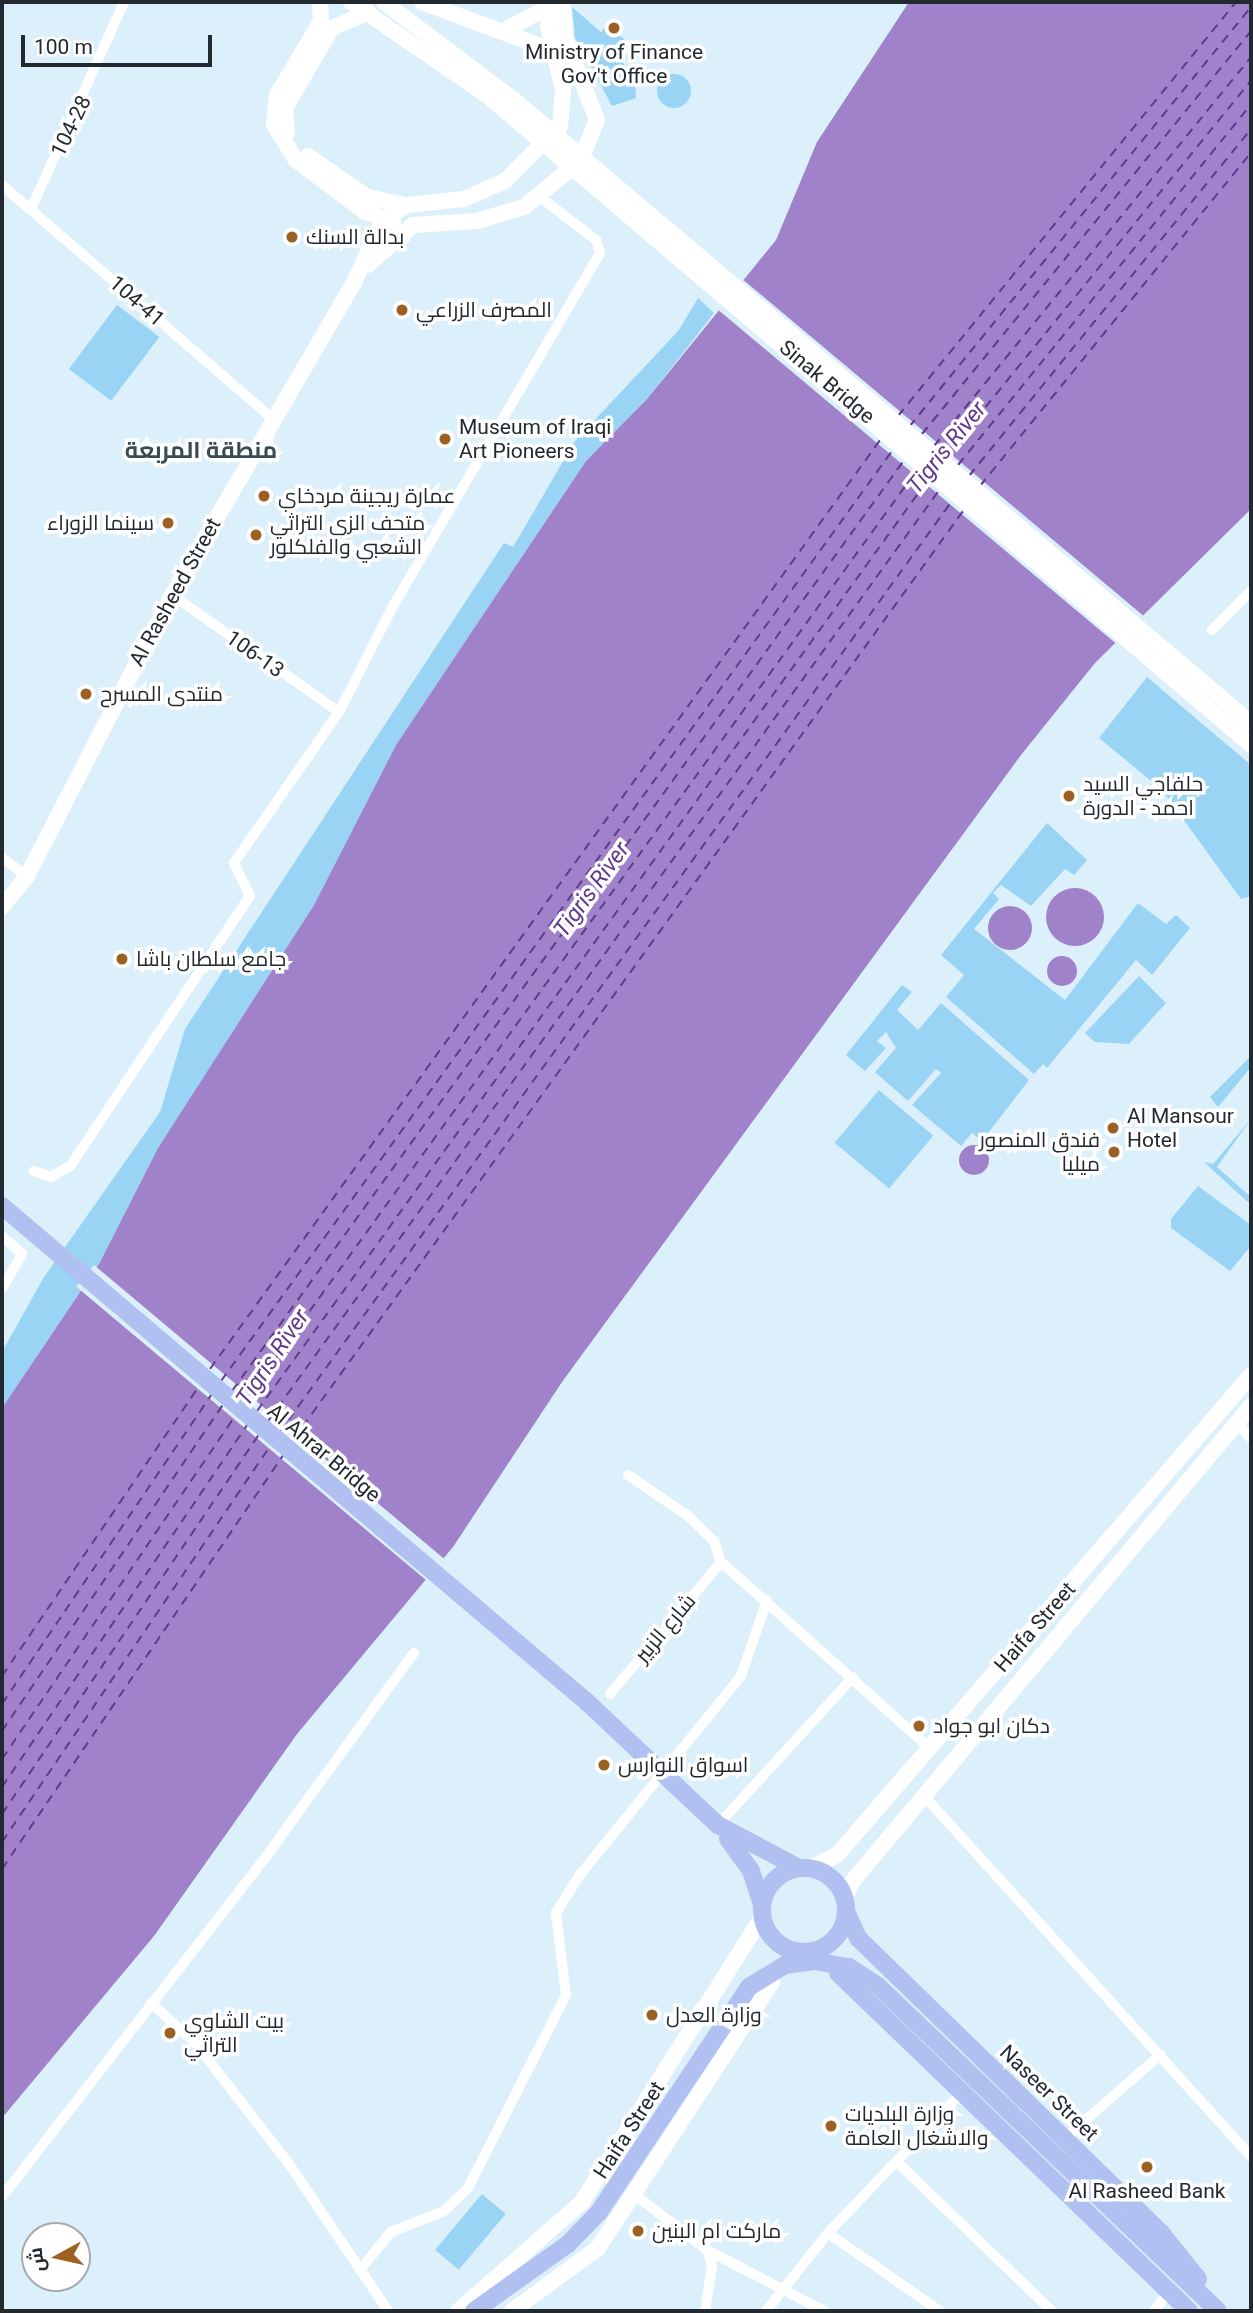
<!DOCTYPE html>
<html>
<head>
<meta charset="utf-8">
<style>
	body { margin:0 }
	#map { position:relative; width:1253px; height:2313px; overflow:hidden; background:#dcf0fc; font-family:Roboto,Cairo,sans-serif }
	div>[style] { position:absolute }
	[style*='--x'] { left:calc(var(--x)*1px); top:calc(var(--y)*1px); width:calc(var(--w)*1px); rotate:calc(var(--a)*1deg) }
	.green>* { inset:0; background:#9ad4f5; transform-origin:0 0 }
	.round { border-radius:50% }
	.water>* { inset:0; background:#9f82c9 }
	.pier>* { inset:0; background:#dcf0fc; transform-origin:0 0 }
	.ferry>* { height:2px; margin-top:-1px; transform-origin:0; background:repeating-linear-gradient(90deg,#60388e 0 9px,transparent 0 16px) }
	.minor>* { height:10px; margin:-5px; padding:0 5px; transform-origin:5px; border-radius:5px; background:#fff }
	.secondary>* { height:16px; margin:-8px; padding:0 8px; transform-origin:8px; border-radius:8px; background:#fff }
	.primary>* { height:18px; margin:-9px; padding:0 9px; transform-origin:9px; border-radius:9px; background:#b0c1f1 }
	.primary>.ring { margin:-9px; padding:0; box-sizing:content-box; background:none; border:18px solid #b0c1f1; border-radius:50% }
	.dots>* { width:19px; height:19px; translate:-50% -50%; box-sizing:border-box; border:4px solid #fff; border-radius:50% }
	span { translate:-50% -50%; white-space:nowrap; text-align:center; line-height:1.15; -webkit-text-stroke:7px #fff; paint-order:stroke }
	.poi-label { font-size:21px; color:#232a2f }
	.left { translate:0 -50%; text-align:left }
	.right { translate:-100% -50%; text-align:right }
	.street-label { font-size:21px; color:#232a2f }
	.water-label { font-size:23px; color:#60388e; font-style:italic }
	.neighbourhood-label { font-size:23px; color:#3a4b55; font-weight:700 }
	.frame { position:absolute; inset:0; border:4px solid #232a2f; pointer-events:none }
	.north { position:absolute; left:21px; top:2222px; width:70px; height:70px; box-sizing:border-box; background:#fff; border:2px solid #a7aaac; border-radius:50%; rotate:262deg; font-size:19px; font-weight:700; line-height:28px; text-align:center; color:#232a2f }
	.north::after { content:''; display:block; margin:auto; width:24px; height:32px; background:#9c6122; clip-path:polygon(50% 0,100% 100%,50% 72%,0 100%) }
	.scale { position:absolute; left:21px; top:35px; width:191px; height:32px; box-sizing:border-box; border:4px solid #232a2f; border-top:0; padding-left:9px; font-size:21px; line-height:24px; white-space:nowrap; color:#232a2f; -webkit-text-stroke:5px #fff; paint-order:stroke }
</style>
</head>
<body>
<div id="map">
	<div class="green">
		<div style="clip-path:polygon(572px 7px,601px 32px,606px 26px,631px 44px,620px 58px,635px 81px,636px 98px,612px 106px,575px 38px)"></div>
		<div class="round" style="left:657px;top:74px;width:34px;height:34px"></div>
		<div style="clip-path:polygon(698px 298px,714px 313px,647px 399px,586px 461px,396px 745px,314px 905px,158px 1148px,99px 1264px,2px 1408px,2px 1352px,44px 1277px,160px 1112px,185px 1029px,504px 543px,513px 547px,575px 441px,679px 330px)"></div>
		<div style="left:117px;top:305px;width:53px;height:80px;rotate:37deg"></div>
		<div style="clip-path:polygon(1147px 677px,1251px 765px,1251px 896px,1241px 899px,1162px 790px,1099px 738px)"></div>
		<div style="clip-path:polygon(1047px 823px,1087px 860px,1074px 875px,1065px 869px,1031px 906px,1001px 885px,993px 893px,999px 899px,974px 929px,1065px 1000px,1138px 903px,1166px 924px,1176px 915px,1190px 928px,1152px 975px,1136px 960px,1047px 1068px,1043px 1064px,1034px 1074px,946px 997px,964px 975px,941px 955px)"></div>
		<div style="clip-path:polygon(1139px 976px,1166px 1003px,1129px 1044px,1095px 1042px,1085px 1033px)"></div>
		<div style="clip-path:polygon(902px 985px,912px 992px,897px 1010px,918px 1030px,941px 1003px,1029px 1080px,982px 1141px,972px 1133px,961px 1146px,912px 1105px,941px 1073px,936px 1069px,908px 1101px,875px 1072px,896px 1048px,886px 1032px,877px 1041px,886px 1048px,865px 1071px,846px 1055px)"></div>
		<div style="clip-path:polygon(1251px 1056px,1251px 1067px,1218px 1107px,1210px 1097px)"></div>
		<div style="left:879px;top:1090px;width:71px;height:69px;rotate:40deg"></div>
		<div style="clip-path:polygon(1251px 1119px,1217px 1167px,1251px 1197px,1251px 1205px,1204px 1162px,1213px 1164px)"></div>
		<div style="clip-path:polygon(1198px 1186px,1251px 1225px,1251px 1246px,1230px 1271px,1171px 1228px,1171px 1219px)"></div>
		<div style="left:482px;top:2194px;width:31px;height:73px;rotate:40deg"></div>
	</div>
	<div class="water">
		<div style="clip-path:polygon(909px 2px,1251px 2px,1251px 509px,1095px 663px,1021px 755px,562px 1382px,453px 1547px,297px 1734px,154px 1936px,2px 2118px,2px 1408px,99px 1264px,158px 1148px,314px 905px,396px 745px,586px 461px,647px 399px,776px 240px,817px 142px)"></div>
		<div class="round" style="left:1046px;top:888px;width:58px;height:58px"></div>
		<div class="round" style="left:988px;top:906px;width:44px;height:44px"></div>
		<div class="round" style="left:1047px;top:956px;width:30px;height:30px"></div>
		<div class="round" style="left:959px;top:1145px;width:30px;height:30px"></div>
	</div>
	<div class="pier">
		<div style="left:741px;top:278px;width:528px;height:39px;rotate:40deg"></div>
		<div style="left:94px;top:1265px;width:461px;height:28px;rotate:40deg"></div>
	</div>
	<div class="ferry">
		<div style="--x:898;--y:416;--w:534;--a:-50.77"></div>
		<div style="--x:909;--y:427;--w:542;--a:-50.84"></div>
		<div style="--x:922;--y:434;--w:520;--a:-50.77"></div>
		<div style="--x:934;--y:446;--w:502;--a:-50.82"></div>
		<div style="--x:945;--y:457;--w:486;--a:-50.9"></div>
		<div style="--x:958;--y:465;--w:464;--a:-50.9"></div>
		<div style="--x:969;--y:476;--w:447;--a:-50.9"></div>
		<div style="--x:980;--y:486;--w:429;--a:-50.9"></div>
		<div style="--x:210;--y:1369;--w:1145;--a:-54.2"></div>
		<div style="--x:221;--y:1381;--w:1147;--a:-54.19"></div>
		<div style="--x:232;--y:1391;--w:1150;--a:-54.17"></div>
		<div style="--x:244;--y:1402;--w:1150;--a:-54.17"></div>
		<div style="--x:257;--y:1411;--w:1146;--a:-54.23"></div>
		<div style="--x:268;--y:1421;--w:1149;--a:-54.21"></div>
		<div style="--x:279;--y:1433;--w:1150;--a:-54.17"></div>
		<div style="--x:293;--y:1440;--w:1145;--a:-54.2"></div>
		<div style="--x:2;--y:1676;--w:354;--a:-55.8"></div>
		<div style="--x:2;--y:1704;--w:374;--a:-55.9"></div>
		<div style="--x:2;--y:1731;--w:395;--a:-55.9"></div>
		<div style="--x:2;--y:1759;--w:415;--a:-55.8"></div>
		<div style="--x:2;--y:1787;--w:439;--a:-55.9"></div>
		<div style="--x:2;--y:1814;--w:458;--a:-55.9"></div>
		<div style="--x:2;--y:1842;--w:478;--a:-55.9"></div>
		<div style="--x:2;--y:1869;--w:502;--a:-55.8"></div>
	</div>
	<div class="minor">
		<div style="--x:2;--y:185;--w:357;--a:40.8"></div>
		<div style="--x:31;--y:209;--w:227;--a:-65.8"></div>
		<div style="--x:172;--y:595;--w:204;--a:35"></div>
		<div style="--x:1212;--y:630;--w:55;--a:-45"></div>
		<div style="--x:2;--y:858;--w:31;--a:36"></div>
		<div style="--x:34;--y:1171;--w:18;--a:19"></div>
		<div style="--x:51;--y:1177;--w:23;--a:-31"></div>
		<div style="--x:71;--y:1165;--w:323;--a:-56.4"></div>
		<div style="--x:250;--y:896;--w:37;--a:-116"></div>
		<div style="--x:234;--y:863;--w:184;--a:-55.2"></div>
		<div style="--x:339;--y:712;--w:119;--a:-63"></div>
		<div style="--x:393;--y:606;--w:409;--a:-59.6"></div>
		<div style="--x:600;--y:253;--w:14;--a:-107"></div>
		<div style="--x:596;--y:240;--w:71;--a:-142.5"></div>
		<div style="--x:2;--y:1236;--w:27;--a:42"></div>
		<div style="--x:22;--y:1254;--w:39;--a:120"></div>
		<div style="--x:1236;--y:1423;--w:21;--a:45"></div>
		<div style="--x:628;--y:1475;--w:73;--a:34.3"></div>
		<div style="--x:688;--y:1516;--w:36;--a:44"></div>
		<div style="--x:714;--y:1541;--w:22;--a:72"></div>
		<div style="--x:721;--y:1562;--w:281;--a:41.7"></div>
		<div style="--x:610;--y:1694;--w:172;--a:-49.9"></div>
		<div style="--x:926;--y:1798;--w:484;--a:47.8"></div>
		<div style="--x:718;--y:1825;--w:200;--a:-47.6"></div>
		<div style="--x:151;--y:2003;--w:61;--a:42.3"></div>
		<div style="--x:196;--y:2044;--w:152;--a:52.2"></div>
		<div style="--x:289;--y:2164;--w:177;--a:56"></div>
		<div style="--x:1064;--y:2139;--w:128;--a:-41.2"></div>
		<div style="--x:897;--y:2162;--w:215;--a:43.9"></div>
		<div style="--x:634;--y:2194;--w:92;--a:37.5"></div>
		<div style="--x:707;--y:2250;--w:132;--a:27.5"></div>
		<div style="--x:2;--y:2197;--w:438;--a:-52.2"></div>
		<div style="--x:270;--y:1851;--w:245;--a:-54"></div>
		<div style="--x:828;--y:2233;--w:136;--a:34.9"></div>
		<div style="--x:360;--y:2270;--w:49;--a:-50.8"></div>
		<div style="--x:391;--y:2232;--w:57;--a:-21.6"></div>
		<div style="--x:444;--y:2211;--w:33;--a:-44"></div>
		<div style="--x:468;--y:2188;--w:216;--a:-63.1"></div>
		<div style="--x:566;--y:1995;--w:83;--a:-97"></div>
		<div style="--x:556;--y:1913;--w:44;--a:-58.1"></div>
		<div style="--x:579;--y:1876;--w:257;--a:-51"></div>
		<div style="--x:741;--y:1676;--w:80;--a:-71.1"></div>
		<div style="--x:705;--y:2311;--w:46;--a:-81.2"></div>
		<div style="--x:712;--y:2266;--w:17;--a:-107"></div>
		<div style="--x:766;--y:2311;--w:100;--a:-51.5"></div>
		<div style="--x:828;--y:2233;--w:197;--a:-46.4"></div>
		<div style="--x:1154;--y:2311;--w:27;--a:-51"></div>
	</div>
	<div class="secondary">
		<div style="--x:320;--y:2;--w:19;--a:87"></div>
		<div style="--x:321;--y:21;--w:86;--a:120.7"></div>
		<div style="--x:277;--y:95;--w:30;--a:96"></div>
		<div style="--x:274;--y:125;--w:41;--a:57.8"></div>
		<div style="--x:296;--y:160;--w:85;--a:36.9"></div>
		<div style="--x:364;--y:211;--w:31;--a:21"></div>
		<div style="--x:351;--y:2;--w:166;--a:34.5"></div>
		<div style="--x:488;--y:96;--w:1002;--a:40.38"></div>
		<div style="--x:384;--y:2;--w:168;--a:37"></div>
		<div style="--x:518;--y:103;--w:960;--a:40.23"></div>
		<div style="--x:422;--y:2;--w:143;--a:20.5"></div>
		<div style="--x:507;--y:29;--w:49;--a:-28.1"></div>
		<div style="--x:287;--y:132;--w:24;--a:-95"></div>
		<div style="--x:285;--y:108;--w:93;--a:-59.6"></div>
		<div style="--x:332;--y:28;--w:40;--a:-23.4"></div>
		<div style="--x:308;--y:156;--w:72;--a:34.8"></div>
		<div style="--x:367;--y:197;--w:39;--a:12"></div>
		<div style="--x:368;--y:265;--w:60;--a:-41.6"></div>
		<div style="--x:413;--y:225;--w:64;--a:-3.6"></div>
		<div style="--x:477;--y:221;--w:49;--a:-16.6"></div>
		<div style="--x:524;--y:207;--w:72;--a:-39.4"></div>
		<div style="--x:580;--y:161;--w:44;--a:-67.5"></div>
		<div style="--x:597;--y:120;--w:88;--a:-111.3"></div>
		<div style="--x:565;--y:38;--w:36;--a:-93"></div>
		<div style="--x:2;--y:907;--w:40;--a:-51"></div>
		<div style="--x:27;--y:876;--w:316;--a:-62.7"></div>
		<div style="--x:172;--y:595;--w:364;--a:-59.8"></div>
		<div style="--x:355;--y:280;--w:66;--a:-65"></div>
		<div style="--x:383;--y:220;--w:28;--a:-32"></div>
		<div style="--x:407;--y:205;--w:57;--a:-6"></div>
		<div style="--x:464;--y:199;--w:45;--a:-23.7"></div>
		<div style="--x:505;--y:181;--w:78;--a:-45"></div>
		<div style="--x:560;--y:126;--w:36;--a:-85"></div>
		<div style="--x:563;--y:90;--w:66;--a:-103.2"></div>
		<div style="--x:548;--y:26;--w:25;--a:-76"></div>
		<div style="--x:811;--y:1868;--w:29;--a:-27"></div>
		<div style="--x:837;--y:1855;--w:634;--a:-49.22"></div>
		<div style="--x:845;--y:1898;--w:16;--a:-68"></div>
		<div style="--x:851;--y:1883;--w:623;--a:-50.02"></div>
		<div style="--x:797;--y:1954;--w:2;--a:-63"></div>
		<div style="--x:458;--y:2311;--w:165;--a:-41.3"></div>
		<div style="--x:582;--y:2202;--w:337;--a:-57.7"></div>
		<div style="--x:512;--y:2311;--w:107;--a:-36.2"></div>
		<div style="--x:598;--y:2248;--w:318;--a:-56.8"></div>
	</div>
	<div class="primary">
		<div style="--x:2;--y:1206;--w:768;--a:40.3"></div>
		<div style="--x:588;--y:1703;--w:178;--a:43.2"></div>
		<div style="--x:718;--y:1825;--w:92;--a:28"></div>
		<div style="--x:728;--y:1839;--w:39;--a:54"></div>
		<div style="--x:751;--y:1871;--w:35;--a:72"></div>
		<div class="ring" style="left:762px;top:1868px;width:66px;height:66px"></div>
		<div style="--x:846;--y:1911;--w:30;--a:66"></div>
		<div style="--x:858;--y:1938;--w:423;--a:44.2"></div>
		<div style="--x:1161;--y:2233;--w:59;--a:51.2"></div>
		<div style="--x:838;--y:1973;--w:487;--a:43.9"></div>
		<div style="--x:474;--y:2311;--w:115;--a:-35.5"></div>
		<div style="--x:568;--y:2244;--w:45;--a:-45.9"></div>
		<div style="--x:599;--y:2212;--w:270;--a:-56.3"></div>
		<div style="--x:749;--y:1987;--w:42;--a:-31.4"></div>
		<div style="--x:785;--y:1965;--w:29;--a:-8"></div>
		<div style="--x:814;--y:1961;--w:36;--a:10"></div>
		<div style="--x:849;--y:1967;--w:35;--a:33"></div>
		<div style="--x:878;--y:1986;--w:470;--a:43.7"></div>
	</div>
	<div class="dots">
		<div style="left:614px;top:28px;background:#9c6122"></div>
		<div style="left:292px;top:237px;background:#9c6122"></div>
		<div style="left:402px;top:310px;background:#9c6122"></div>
		<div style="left:445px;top:439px;background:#9c6122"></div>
		<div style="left:264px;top:496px;background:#9c6122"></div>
		<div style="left:168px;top:523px;background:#9c6122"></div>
		<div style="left:256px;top:535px;background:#9c6122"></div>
		<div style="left:86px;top:694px;background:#9c6122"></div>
		<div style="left:1069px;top:796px;background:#9c6122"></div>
		<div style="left:122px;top:959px;background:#9c6122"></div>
		<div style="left:1113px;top:1128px;background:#9c6122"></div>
		<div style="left:1114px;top:1152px;background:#9c6122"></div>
		<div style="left:919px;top:1726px;background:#9c6122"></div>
		<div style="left:604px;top:1765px;background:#9c6122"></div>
		<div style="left:652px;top:2015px;background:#9c6122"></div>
		<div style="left:170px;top:2033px;background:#9c6122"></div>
		<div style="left:831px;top:2126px;background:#9c6122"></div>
		<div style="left:1147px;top:2167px;background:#9c6122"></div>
		<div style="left:638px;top:2231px;background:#9c6122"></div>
	</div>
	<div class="poi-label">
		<span style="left:614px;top:64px">Ministry of Finance<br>Gov't Office</span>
		<span class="left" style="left:306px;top:237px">بدالة السنك</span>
		<span class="left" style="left:416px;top:310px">المصرف الزراعي</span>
		<span class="left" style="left:459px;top:439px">Museum of Iraqi<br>Art Pioneers</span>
		<span class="left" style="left:278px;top:496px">عمارة ريجينة مردخاي</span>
		<span class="right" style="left:154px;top:523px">سينما الزوراء</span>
		<span class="left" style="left:270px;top:535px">متحف الزي التراثي<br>الشعبي والفلكلور</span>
		<span class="left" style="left:100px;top:694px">منتدى المسرح</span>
		<span class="left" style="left:1083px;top:796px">حلفاجي السيد<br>احمد - الدورة</span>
		<span class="left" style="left:136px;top:959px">جامع سلطان باشا</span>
		<span class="left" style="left:1127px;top:1128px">Al Mansour<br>Hotel</span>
		<span class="right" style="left:1100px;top:1152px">فندق المنصور<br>ميليا</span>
		<span class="left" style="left:933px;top:1726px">دكان ابو جواد</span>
		<span class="left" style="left:618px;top:1765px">اسواق النوارس</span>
		<span class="left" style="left:666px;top:2015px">وزارة العدل</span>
		<span class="left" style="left:184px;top:2033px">بيت الشاوي<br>التراثي</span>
		<span class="left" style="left:845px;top:2126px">وزارة البلديات<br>والاشغال العامة</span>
		<span style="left:1147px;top:2191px">Al Rasheed Bank</span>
		<span class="left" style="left:652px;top:2231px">ماركت ام البنين</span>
	</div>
	<div class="street-label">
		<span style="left:71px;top:126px;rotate:-64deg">104-28</span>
		<span style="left:137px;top:301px;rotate:41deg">104-41</span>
		<span style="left:827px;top:382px;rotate:40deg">Sinak Bridge</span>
		<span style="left:175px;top:592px;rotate:-61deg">Al Rasheed Street</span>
		<span style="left:255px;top:654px;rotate:35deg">106-13</span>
		<span style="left:324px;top:1453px;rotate:40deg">Al Ahrar Bridge</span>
		<span style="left:1035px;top:1627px;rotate:-49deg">Haifa Street</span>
		<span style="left:665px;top:1628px;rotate:-50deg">شارع الزبير</span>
		<span style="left:1049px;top:2093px;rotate:44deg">Naseer Street</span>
		<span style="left:629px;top:2130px;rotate:-57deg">Haifa Street</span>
	</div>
	<div class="water-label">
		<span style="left:947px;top:448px;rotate:-51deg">Tigris River</span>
		<span style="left:592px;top:890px;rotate:-54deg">Tigris River</span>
		<span style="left:273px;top:1358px;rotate:-56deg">Tigris River</span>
	</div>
	<div class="neighbourhood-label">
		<span style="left:201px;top:451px">منطقة المربعة</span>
	</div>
	<div class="frame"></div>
	<div class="north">ش</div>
	<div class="scale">100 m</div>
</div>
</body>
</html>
